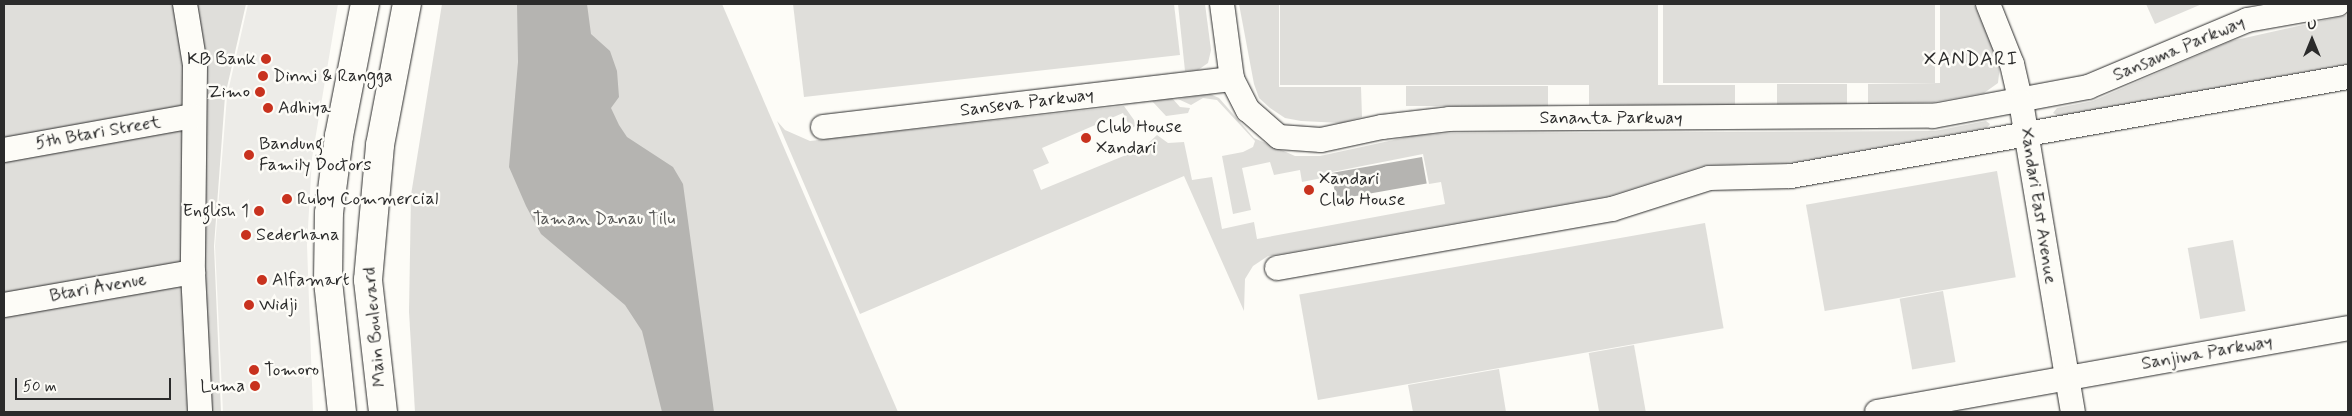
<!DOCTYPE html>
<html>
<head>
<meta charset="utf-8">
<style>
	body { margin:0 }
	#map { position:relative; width:2352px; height:416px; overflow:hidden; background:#fdfcf7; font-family:Mynerve,sans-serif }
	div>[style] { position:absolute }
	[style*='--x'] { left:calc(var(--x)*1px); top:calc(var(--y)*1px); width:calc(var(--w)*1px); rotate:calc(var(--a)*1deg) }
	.built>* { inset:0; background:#edece8 }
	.green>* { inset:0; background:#dfdeda; transform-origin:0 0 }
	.water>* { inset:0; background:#b5b4b1; transform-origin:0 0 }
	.roads { filter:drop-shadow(0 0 1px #2b2b2b) drop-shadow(0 0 1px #2b2b2b) }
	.minor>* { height:24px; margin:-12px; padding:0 12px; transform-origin:12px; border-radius:12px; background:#fdfcf7 }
	.secondary>* { height:28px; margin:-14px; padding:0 14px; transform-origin:14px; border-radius:14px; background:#fdfcf7 }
	.dots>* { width:14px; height:14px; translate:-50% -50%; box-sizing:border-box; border:2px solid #fdfcf7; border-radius:50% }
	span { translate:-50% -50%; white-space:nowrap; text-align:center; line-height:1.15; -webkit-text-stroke:5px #fdfcf7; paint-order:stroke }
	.street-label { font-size:18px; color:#2b2b2b }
	.poi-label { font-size:18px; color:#2b2b2b }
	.right { translate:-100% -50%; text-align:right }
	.left { translate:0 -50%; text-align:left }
	.park-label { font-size:18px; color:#585857 }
	.quarter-label { font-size:20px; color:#2b2b2b; letter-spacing:1px }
	.frame { position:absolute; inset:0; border:5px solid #2b2b2b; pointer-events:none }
	.north { position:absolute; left:2287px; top:15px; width:50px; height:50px; -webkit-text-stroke:4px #fdfcf7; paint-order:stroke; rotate:0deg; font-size:14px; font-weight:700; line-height:20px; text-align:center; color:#2b2b2b }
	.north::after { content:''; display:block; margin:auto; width:18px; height:22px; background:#2b2b2b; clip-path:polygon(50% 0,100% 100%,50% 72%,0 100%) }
	.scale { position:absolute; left:15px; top:378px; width:156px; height:22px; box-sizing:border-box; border:2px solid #2b2b2b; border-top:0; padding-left:6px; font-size:15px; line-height:18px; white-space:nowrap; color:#2b2b2b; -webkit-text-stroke:4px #fdfcf7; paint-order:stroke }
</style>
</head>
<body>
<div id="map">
	<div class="built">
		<div style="clip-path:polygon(248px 4px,338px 4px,312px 158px,307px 245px,313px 412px,223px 412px,215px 246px,227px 96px)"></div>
	</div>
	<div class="green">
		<div style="clip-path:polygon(4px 4px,246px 4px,225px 96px,214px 246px,221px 412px,4px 412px)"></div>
		<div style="clip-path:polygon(442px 4px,722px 4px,898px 412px,415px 412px,409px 312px,411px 195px)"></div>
		<div style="clip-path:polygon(793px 4px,1174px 4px,1180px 55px,804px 97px)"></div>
		<div style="clip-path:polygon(1178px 4px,1205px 4px,1211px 50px,1208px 63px,1198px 70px,1185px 71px)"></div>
		<div style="clip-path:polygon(1239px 4px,1279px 4px,1279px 87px,1361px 87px,1362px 117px,1341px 123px,1301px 121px,1285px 118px,1270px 108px,1259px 98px,1254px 84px)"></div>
		<div style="left:1280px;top:4px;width:378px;height:81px"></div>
		<div style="left:1663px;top:4px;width:272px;height:79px"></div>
		<div style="clip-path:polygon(1940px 4px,1974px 4px,2000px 66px,1998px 83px,1984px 93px,1934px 102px,1868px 104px,1868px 84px,1940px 83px)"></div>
		<div style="clip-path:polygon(2146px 4px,2202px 4px,2155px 24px)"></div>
		<div style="clip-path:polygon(2348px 15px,2348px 64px,2058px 116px,2053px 113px,2057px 108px,2093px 101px,2231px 41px)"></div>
		<div style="left:1777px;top:84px;width:70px;height:21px"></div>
		<div style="left:1735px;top:85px;width:20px;height:146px;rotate:90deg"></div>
		<div style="left:1548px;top:86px;width:20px;height:142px;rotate:90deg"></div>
		<div style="clip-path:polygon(1210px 94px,1219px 98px,1254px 138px,1295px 156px,1320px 156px,1412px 136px,1451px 133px,1935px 131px,1986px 121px,1990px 124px,1987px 128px,1789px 163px,1706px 165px,1609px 196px,1268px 256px,1253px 266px,1245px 279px,1244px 311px,1184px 176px,860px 314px,777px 121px,785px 130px,810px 141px,1124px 106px,1134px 120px,1135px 126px,1131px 129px,1123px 113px,1042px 148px,1049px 163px,1033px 170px,1041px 190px,1143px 148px,1157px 135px,1168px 143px,1184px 142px,1192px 180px,1212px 177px,1222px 229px,1254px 222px,1257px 239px,1445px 204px,1441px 182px,1429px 184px,1423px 154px,1327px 173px,1327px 177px,1302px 182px,1300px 170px,1274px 175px,1270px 162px,1242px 168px,1251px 210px,1233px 214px,1222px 156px,1243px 152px,1253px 147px,1255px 141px,1217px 100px,1203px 98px,1191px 105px,1178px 99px)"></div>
		<div style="clip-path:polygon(1172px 98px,1180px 107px,1190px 108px,1188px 113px,1166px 116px,1152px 101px)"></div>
		<div style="left:1997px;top:171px;width:108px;height:194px;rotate:80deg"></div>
		<div style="left:1705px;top:223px;width:107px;height:412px;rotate:80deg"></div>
		<div style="left:2233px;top:240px;width:72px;height:46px;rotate:80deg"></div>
		<div style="left:1943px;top:291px;width:72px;height:44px;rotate:80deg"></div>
		<div style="left:1634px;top:345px;width:68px;height:46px;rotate:80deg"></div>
		<div style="clip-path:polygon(1499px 369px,1506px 412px,1413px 412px,1408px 385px)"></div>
	</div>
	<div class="water">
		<div style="clip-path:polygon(517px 4px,587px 4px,591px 34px,610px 51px,617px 71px,619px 97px,611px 108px,619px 125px,627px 137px,673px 167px,683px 184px,714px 412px,662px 412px,642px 331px,625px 305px,541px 234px,526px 206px,509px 167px,518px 62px)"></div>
		<div style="left:1422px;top:157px;width:27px;height:92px;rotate:80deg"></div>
	</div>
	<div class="roads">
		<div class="minor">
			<div style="--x:185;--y:4;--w:62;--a:80.7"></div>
			<div style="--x:195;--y:65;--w:207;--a:90.6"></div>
			<div style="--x:193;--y:272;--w:140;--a:87.1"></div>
			<div style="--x:1222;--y:4;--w:76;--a:82.4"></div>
			<div style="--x:1232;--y:79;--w:35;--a:63"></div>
			<div style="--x:1248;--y:110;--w:41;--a:41.1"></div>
			<div style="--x:1279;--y:137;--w:42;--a:4.1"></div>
			<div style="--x:1321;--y:140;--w:62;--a:-12"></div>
			<div style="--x:1382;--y:127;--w:67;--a:-6.8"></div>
			<div style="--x:1449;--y:119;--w:484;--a:-0.4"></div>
			<div style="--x:1933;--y:116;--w:158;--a:-10.6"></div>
			<div style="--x:2088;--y:87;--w:173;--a:-22.8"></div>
			<div style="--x:2247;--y:20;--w:92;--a:-10"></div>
			<div style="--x:1988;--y:4;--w:65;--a:68.2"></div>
			<div style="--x:2012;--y:64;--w:39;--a:77"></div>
			<div style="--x:2021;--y:102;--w:314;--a:80.5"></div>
			<div style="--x:823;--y:127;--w:412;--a:-6.7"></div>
			<div style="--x:4;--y:150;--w:192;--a:-10.2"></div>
			<div style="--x:1277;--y:268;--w:340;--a:-10"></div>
			<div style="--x:1612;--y:209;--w:102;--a:-17.7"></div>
			<div style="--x:1709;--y:178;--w:82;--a:-1.4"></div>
			<div style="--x:1791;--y:176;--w:566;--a:-10.08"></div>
			<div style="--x:4;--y:305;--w:192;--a:-9.9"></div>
			<div style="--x:1877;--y:412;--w:478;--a:-10.1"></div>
		</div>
		<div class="secondary">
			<div style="--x:342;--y:412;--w:132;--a:-96.1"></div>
			<div style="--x:328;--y:281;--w:68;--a:-89.2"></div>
			<div style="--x:329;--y:213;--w:78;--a:-82.6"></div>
			<div style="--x:339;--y:136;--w:135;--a:-78.9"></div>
			<div style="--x:383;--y:412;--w:133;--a:-96.5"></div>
			<div style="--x:368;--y:280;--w:136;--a:-84.9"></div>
			<div style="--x:380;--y:145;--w:144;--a:-79.2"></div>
		</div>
	</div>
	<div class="dots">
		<div style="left:266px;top:59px;background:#c8321e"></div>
		<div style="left:263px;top:76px;background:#c8321e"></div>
		<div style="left:260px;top:92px;background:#c8321e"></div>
		<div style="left:268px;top:108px;background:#c8321e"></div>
		<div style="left:1086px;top:138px;background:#c8321e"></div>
		<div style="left:249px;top:155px;background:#c8321e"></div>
		<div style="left:1309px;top:190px;background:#c8321e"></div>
		<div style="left:287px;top:199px;background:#c8321e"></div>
		<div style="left:259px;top:211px;background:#c8321e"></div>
		<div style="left:246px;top:235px;background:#c8321e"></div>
		<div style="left:262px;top:280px;background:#c8321e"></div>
		<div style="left:249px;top:305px;background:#c8321e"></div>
		<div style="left:254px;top:370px;background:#c8321e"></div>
		<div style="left:255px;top:386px;background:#c8321e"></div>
	</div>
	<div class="street-label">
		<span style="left:2179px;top:49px;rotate:-23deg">Sansama Parkway</span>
		<span style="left:1027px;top:103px;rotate:-7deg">Sanseva Parkway</span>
		<span style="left:1611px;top:118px">Sananta Parkway</span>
		<span style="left:98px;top:133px;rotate:-10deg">5th Btari Street</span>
		<span style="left:2038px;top:206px;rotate:81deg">Xandari East Avenue</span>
		<span style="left:98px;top:288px;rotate:-10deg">Btari Avenue</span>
		<span style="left:375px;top:327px;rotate:-95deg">Main Boulevard</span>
		<span style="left:2207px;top:353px;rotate:-10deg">Sanjiwa Parkway</span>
	</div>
	<div class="poi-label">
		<span class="right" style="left:256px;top:59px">KB Bank</span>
		<span class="left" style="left:273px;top:76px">Dinni &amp; Rangga</span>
		<span class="right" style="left:250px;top:92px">Zimo</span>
		<span class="left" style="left:278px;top:108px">Adhiya</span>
		<span class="left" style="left:1096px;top:138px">Club House<br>Xandari</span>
		<span class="left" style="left:259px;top:155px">Bandung<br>Family Doctors</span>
		<span class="left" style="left:1319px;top:190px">Xandari<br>Club House</span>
		<span class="left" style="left:297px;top:199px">Ruby Commercial</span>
		<span class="right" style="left:249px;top:211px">English 1</span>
		<span class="left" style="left:256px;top:235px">Sederhana</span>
		<span class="left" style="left:272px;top:280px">Alfamart</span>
		<span class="left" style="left:259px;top:305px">Widji</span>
		<span class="left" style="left:264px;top:370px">Tomoro</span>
		<span class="right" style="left:245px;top:386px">Luma</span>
	</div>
	<div class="park-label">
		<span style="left:604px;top:219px">Taman Danau Tilu</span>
	</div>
	<div class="quarter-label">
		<span style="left:1971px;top:59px">XANDARI</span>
	</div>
	<div class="frame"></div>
	<div class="north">U</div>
	<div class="scale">50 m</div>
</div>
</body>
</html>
